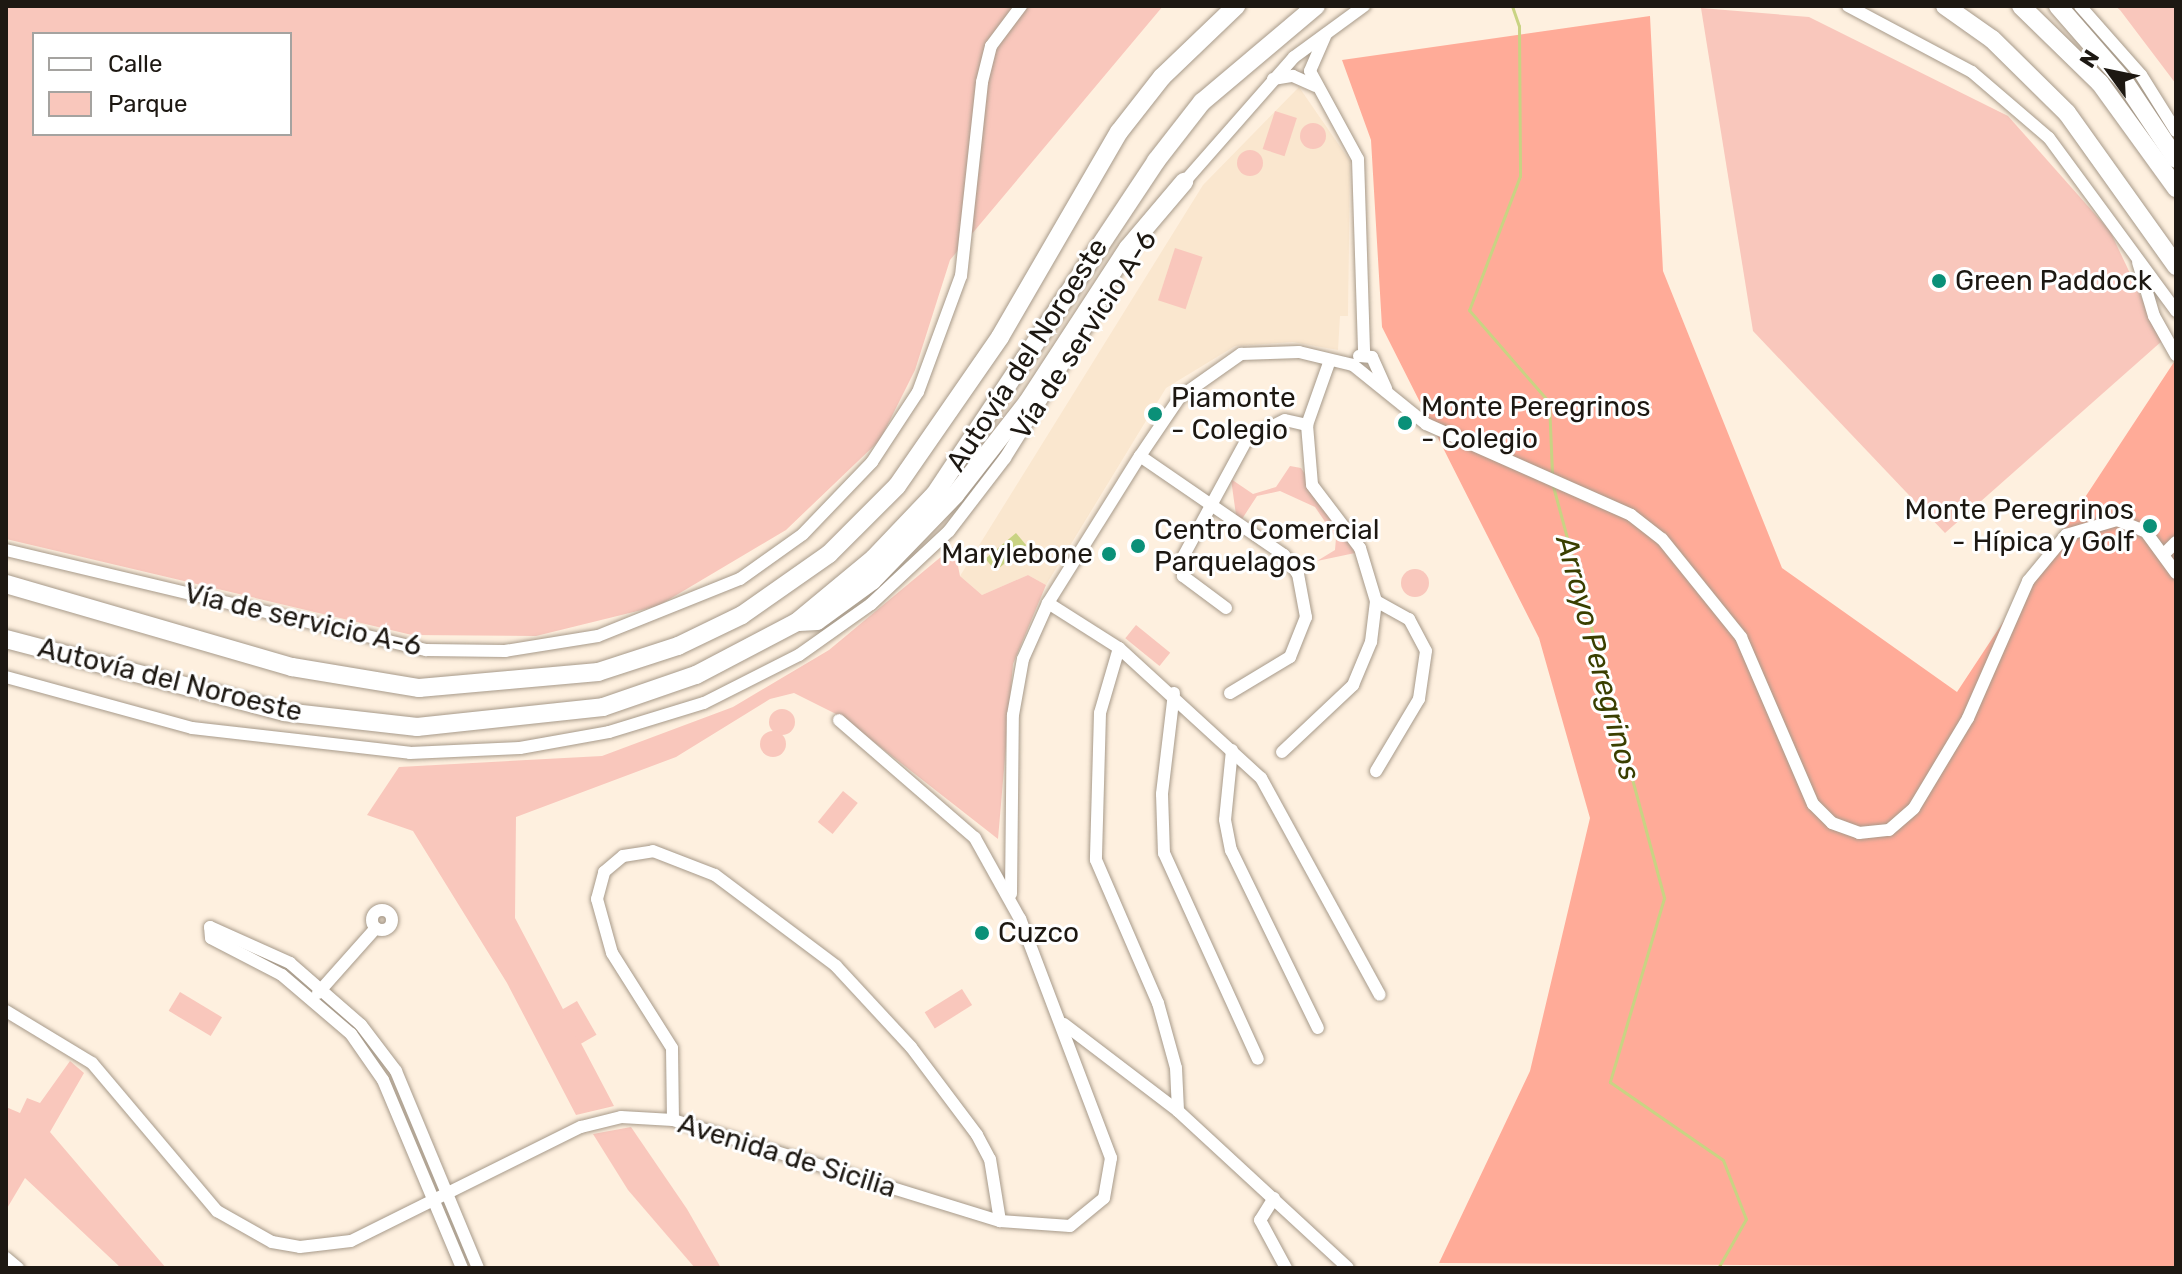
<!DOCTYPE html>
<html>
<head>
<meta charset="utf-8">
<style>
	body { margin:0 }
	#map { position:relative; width:2182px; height:1274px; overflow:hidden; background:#fef0df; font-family:Rubik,sans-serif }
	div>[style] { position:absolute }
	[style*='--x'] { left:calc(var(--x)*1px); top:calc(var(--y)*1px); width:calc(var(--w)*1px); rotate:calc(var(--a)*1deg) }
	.built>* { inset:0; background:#fae7cf }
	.green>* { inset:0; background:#f9c7bc; transform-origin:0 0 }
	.round { border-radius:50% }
	.forest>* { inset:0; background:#ffab98 }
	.water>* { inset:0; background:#c9d383; transform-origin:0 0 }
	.stream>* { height:3px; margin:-1.5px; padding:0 1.5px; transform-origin:1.5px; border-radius:1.5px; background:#c9d383 }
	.roads { filter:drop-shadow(0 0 2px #a79a8a) drop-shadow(0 0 2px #a79a8a) }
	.minor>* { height:12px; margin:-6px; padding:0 6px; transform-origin:6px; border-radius:6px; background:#fff }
	.minor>.ring { margin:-6px; padding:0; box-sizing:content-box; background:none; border:12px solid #fff; border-radius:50% }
	.highway>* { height:18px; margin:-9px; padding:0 9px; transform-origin:9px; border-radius:9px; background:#fff }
	.dots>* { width:22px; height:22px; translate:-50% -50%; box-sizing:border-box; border:4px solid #fff; border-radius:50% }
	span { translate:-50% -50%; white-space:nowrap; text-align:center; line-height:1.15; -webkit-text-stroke:6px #fff; paint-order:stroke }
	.poi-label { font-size:28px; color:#1d1812 }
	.left { translate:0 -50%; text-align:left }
	.right { translate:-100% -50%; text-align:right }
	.street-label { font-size:28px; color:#1d1812 }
	.water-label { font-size:30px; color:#3a3f00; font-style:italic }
	.frame { position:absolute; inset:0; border:8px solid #1d1812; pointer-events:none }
	.legend { position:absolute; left:32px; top:32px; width:260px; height:104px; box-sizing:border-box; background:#fff; border:2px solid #a5a3a0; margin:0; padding:10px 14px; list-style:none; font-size:24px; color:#1d1812 }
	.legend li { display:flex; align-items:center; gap:16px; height:40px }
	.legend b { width:40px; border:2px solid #a5a3a0 }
	.north { position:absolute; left:2070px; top:32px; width:80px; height:80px; -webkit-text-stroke:6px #fff; paint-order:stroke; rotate:303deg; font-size:22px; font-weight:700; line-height:32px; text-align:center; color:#1d1812 }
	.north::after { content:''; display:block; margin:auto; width:28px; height:36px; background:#1d1812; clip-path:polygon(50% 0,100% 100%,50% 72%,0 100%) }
</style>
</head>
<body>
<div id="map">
	<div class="built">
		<div style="clip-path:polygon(1299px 87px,1350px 161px,1348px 316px,1340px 316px,1338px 350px,1293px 342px,1235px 346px,1166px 388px,1046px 585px,1028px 575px,982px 595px,960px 576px,1203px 185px)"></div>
	</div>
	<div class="green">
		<div style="clip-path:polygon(evenodd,6px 6px,1163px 6px,950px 260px,915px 370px,880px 440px,786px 530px,658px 606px,536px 636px,412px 635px,6px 539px,6px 6px,34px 34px,290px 34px,290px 134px,34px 134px,34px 34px)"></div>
		<div style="clip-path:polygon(2115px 6px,2176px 6px,2176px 84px,2120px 10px)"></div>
		<div style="clip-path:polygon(1701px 8px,1809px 17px,2008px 116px,2110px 231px,2162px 341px,1945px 533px,1753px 331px)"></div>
		<div style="left:1275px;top:111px;width:23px;height:40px;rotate:18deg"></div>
		<div class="round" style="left:1300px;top:123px;width:26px;height:26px"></div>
		<div class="round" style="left:1237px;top:150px;width:26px;height:26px"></div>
		<div style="left:1175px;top:248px;width:29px;height:55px;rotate:18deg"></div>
		<div style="clip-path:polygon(1290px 466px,1301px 468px,1355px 553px,1317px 561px,1335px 550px,1336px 538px,1315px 507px,1280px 491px,1257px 496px,1242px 519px,1236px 515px,1231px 479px,1253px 494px,1276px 487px)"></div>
		<div style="clip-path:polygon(954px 546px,960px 576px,982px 595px,1028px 575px,1046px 585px,1013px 664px,998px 839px,842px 717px,794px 693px,770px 699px,676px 757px,516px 817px,515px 918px,614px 1106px,576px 1115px,507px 983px,413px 831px,367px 815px,399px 767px,602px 756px,733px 707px,829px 650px)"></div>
		<div class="round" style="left:1401px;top:569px;width:28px;height:28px"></div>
		<div style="left:1136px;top:625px;width:44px;height:17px;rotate:39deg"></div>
		<div class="round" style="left:769px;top:709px;width:26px;height:26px"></div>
		<div class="round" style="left:760px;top:731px;width:26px;height:26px"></div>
		<div style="left:843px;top:791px;width:19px;height:40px;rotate:39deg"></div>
		<div style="left:962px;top:989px;width:19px;height:44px;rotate:58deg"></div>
		<div style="left:180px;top:992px;width:49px;height:22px;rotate:31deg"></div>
		<div style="left:577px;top:1001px;width:39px;height:19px;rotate:60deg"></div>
		<div style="clip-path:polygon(70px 1061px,84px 1073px,50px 1132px,166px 1268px,121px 1268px,25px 1178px,6px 1210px,6px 1107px,20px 1113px,27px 1098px,40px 1103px)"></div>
		<div style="clip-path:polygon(631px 1127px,687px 1209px,721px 1268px,695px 1268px,628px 1190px,593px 1134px)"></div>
	</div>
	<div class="forest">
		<div style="clip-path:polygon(1650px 16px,1663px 271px,1782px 568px,1957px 692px,2176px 359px,2176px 1268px,1439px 1263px,1530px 1071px,1590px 818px,1539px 638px,1382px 327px,1371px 140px,1342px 60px)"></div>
	</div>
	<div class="water">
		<div style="left:1016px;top:533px;width:16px;height:40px;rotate:50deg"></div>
	</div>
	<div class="stream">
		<div style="--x:1512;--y:6;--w:21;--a:71"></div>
		<div style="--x:1519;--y:26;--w:150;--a:89.6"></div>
		<div style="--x:1520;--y:176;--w:143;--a:110.8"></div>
		<div style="--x:1469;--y:310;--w:122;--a:49"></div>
		<div style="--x:1549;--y:402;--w:72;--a:87.6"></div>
		<div style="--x:1553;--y:486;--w:427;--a:74.9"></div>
		<div style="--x:1664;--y:898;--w:192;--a:106.4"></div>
		<div style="--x:1610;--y:1082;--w:137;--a:34.6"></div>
		<div style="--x:1723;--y:1160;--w:63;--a:68.7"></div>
		<div style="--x:1746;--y:1219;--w:56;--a:119.7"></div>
	</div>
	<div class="roads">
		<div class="minor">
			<div style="--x:1848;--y:6;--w:140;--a:28"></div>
			<div style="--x:1972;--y:72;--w:101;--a:40.6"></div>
			<div style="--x:2049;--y:138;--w:215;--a:53.7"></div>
			<div style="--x:2080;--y:6;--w:92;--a:48.5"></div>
			<div style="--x:2141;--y:75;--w:66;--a:58"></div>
			<div style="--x:1326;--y:34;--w:40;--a:113.4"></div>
			<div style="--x:1310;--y:71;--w:100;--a:61.4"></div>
			<div style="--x:1358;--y:159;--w:195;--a:88.2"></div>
			<div style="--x:1273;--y:79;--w:20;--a:-9"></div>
			<div style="--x:1293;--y:76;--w:24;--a:24"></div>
			<div style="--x:1179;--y:188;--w:174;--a:-48.7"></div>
			<div style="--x:1294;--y:57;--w:87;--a:-36.1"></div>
			<div style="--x:2138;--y:262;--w:56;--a:73.5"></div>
			<div style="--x:2154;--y:316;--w:45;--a:60.6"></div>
			<div style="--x:1359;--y:356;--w:13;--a:4"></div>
			<div style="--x:1372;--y:357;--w:35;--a:66"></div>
			<div style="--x:1330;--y:360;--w:69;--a:109.5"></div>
			<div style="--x:1307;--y:425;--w:60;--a:85.2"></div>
			<div style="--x:1312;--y:485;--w:79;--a:52.7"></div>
			<div style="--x:1360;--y:548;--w:55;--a:73.2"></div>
			<div style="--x:1376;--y:601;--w:38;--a:29"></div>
			<div style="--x:1409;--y:619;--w:36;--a:62"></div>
			<div style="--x:1426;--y:651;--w:49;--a:98.3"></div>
			<div style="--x:1419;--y:699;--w:84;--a:120.8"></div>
			<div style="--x:1353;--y:365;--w:94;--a:38.9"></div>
			<div style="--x:1426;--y:424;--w:224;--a:23.9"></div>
			<div style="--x:1631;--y:515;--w:39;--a:38"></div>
			<div style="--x:1662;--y:539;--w:126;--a:51.1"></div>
			<div style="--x:1741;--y:637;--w:182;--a:66.7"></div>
			<div style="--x:1813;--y:804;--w:27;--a:45"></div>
			<div style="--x:1832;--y:823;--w:29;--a:20"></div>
			<div style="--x:1859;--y:833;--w:30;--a:-6"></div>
			<div style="--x:1889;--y:830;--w:33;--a:-41"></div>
			<div style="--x:1914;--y:808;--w:105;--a:-59"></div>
			<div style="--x:1968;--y:718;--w:150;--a:-66.3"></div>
			<div style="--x:2028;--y:581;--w:60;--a:-50.4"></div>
			<div style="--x:2066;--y:535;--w:53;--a:-16.4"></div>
			<div style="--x:2117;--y:520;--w:31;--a:22"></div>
			<div style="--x:2146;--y:532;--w:51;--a:53.8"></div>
			<div style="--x:1140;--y:456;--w:175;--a:34.5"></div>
			<div style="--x:1284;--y:555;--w:24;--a:54"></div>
			<div style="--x:1298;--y:574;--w:44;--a:79.5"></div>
			<div style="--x:1306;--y:617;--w:43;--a:111.8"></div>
			<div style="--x:1290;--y:657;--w:70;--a:149"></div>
			<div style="--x:6;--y:550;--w:432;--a:13.4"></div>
			<div style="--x:426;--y:650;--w:79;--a:0.7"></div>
			<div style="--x:505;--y:651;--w:94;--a:-9.2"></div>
			<div style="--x:598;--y:636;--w:153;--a:-21.9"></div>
			<div style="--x:740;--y:579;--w:77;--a:-35.5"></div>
			<div style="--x:803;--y:534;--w:100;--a:-46.2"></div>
			<div style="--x:872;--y:462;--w:84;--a:-56.7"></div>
			<div style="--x:918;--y:392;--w:124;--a:-69.7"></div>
			<div style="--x:961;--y:276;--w:195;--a:-83.8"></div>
			<div style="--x:982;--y:82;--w:37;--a:-76"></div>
			<div style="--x:991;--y:46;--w:50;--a:-53.1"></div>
			<div style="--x:2164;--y:554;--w:17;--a:-45"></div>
			<div style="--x:1048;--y:603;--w:84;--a:32.4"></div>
			<div style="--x:1119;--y:648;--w:193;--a:42.5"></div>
			<div style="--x:1261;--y:778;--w:247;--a:61.3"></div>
			<div style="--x:1226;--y:608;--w:54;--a:-143.3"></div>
			<div style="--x:1183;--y:576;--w:19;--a:-90"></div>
			<div style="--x:1183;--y:557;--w:134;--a:-61.5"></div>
			<div style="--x:1247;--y:439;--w:42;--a:-26.6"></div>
			<div style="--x:1285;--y:420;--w:23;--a:13"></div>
			<div style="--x:1119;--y:648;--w:68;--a:106.3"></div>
			<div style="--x:1100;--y:713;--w:147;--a:91.6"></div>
			<div style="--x:1096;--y:860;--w:156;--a:66.6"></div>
			<div style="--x:1158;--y:1003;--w:67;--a:74.5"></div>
			<div style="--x:1176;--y:1068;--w:43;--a:87.3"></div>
			<div style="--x:6;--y:677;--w:193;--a:15.3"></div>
			<div style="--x:192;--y:728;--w:219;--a:6.5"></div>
			<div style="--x:410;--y:753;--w:110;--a:-2.6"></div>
			<div style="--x:520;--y:748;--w:90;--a:-10.2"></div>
			<div style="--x:609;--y:732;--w:99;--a:-17"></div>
			<div style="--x:704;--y:703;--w:106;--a:-26.8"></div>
			<div style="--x:799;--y:655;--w:88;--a:-35.3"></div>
			<div style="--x:871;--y:604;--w:107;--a:-43.1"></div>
			<div style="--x:949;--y:531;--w:92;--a:-52.5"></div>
			<div style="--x:1005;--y:458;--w:179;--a:-58"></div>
			<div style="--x:1174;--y:693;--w:102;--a:96.8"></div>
			<div style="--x:1162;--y:794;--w:59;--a:88.1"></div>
			<div style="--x:1164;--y:853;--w:226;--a:65.5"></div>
			<div style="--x:1232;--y:750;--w:70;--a:95.7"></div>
			<div style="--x:1225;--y:820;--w:31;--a:79"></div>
			<div style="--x:1231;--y:850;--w:198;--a:64"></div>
			<div style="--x:1282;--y:752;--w:98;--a:-43.3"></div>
			<div style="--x:1353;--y:685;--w:47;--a:-67.3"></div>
			<div style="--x:1371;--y:642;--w:41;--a:-83"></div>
			<div style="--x:1011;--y:894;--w:179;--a:-89.4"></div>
			<div style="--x:1013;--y:715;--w:57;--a:-79.9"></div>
			<div style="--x:1023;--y:659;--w:61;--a:-65.9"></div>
			<div style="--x:1048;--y:603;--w:173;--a:-58"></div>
			<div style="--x:1140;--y:456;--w:71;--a:-55.9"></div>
			<div style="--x:1180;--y:397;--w:75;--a:-35.2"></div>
			<div style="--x:1241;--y:354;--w:58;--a:-2"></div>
			<div style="--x:1299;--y:352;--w:56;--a:13.5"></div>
			<div class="ring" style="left:372px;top:910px;width:8px;height:8px"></div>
			<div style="--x:318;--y:993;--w:87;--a:-48.3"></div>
			<div style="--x:6;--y:1011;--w:100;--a:31.2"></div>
			<div style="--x:92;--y:1063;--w:194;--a:49.8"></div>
			<div style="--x:217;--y:1211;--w:63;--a:29.4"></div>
			<div style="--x:272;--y:1242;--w:28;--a:10"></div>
			<div style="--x:300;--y:1247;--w:51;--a:-6.7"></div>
			<div style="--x:351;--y:1241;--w:257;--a:-26.4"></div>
			<div style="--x:581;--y:1127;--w:41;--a:-14"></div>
			<div style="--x:621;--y:1117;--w:52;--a:3.3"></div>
			<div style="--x:673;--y:1120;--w:342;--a:17.2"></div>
			<div style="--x:1000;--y:1221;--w:70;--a:4.1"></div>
			<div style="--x:1070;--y:1226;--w:44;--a:-39.5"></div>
			<div style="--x:1104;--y:1198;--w:41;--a:-80.1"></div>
			<div style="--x:1111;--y:1158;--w:256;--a:-110.8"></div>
			<div style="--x:1020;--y:919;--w:93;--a:-119.1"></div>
			<div style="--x:975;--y:838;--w:180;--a:-139.1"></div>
			<div style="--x:1064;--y:1024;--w:143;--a:37.3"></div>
			<div style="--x:1178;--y:1111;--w:231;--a:42.7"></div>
			<div style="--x:673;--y:1120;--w:72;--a:-90.8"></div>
			<div style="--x:672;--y:1048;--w:112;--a:-122.3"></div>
			<div style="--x:612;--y:953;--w:56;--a:-105.5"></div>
			<div style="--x:597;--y:899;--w:28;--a:-75"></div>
			<div style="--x:604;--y:872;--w:25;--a:-40"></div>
			<div style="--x:623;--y:856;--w:30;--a:-9"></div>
			<div style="--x:653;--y:851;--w:66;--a:21.2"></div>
			<div style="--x:715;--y:875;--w:151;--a:36.9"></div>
			<div style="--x:836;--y:966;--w:110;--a:47.2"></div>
			<div style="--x:911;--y:1047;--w:110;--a:53.1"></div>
			<div style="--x:977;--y:1135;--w:27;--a:62"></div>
			<div style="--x:990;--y:1159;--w:63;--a:80.8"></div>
			<div style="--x:1274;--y:1198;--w:26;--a:122"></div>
			<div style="--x:1260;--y:1220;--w:55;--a:61.6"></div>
			<div style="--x:6;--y:1258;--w:16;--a:40"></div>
			<div style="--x:462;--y:1268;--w:204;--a:-112.8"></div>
			<div style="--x:383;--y:1080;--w:56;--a:-124.8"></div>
			<div style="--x:351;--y:1034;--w:91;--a:-139.5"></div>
			<div style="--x:282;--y:975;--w:80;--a:-152.5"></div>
			<div style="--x:211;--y:938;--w:11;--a:-95"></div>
			<div style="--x:210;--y:927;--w:88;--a:24.2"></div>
			<div style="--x:290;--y:963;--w:94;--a:41.1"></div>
			<div style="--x:361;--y:1025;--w:58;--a:52.7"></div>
			<div style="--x:396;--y:1071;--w:213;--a:67.4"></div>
		</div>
		<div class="highway">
			<div style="--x:1945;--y:6;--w:57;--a:35.1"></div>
			<div style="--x:1992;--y:39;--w:105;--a:44.6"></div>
			<div style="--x:2067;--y:113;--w:188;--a:54.5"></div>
			<div style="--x:2021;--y:6;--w:110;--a:44.3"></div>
			<div style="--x:2100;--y:83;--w:130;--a:54.1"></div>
			<div style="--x:2058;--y:6;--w:103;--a:48.9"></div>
			<div style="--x:2126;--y:84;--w:90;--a:56.3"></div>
			<div style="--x:6;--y:584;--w:298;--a:16.2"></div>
			<div style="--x:292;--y:667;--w:129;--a:9.4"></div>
			<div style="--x:419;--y:688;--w:180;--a:-5.1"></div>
			<div style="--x:598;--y:672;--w:84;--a:-18"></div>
			<div style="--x:678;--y:646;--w:71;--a:-25.8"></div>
			<div style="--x:742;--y:615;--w:106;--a:-35"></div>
			<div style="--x:829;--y:554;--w:96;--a:-45"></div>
			<div style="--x:897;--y:486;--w:181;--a:-55.3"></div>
			<div style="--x:1000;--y:337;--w:237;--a:-59.9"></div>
			<div style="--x:1119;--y:132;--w:70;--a:-52"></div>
			<div style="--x:1162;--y:77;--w:103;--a:-43.8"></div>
			<div style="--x:799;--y:622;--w:18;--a:-3"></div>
			<div style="--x:817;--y:621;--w:68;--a:-36"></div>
			<div style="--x:872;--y:581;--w:120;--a:-46"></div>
			<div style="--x:955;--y:495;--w:117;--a:-52"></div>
			<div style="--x:1027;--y:403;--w:185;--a:-56.9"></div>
			<div style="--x:1128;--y:248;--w:87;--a:-49.7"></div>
			<div style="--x:6;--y:639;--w:287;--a:14.7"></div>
			<div style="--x:284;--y:712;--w:134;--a:6.4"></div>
			<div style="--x:417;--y:727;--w:187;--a:-6.1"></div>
			<div style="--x:603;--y:707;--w:98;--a:-19"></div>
			<div style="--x:696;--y:675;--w:114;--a:-27.7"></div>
			<div style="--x:797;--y:622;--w:100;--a:-39.7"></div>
			<div style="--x:874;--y:558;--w:88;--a:-46.4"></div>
			<div style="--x:935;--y:494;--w:400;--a:-56.4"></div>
			<div style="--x:1156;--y:161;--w:75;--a:-52.1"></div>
			<div style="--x:1202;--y:102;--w:149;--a:-40.1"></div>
		</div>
	</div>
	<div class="dots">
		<div style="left:1939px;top:281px;background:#0a9078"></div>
		<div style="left:1155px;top:414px;background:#0a9078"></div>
		<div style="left:1405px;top:423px;background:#0a9078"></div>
		<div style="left:2150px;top:526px;background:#0a9078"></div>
		<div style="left:1138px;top:546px;background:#0a9078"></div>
		<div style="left:1109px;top:554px;background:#0a9078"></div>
		<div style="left:982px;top:933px;background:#0a9078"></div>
	</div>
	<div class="poi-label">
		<span class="left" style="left:1955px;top:281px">Green Paddock</span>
		<span class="left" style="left:1171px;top:414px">Piamonte<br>- Colegio</span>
		<span class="left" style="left:1421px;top:423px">Monte Peregrinos<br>- Colegio</span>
		<span class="right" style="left:2134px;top:526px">Monte Peregrinos<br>- Hípica y Golf</span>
		<span class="left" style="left:1154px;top:546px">Centro Comercial<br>Parquelagos</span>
		<span class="right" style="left:1093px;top:554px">Marylebone</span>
		<span class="left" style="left:998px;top:933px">Cuzco</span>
	</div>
	<div class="street-label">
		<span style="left:1084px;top:335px;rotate:-57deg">Vía de servicio A-6</span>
		<span style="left:1027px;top:355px;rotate:-57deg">Autovía del Noroeste</span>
		<span style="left:303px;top:620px;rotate:13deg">Vía de servicio A-6</span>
		<span style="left:170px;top:680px;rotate:14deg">Autovía del Noroeste</span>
		<span style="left:787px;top:1156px;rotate:17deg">Avenida de Sicilia</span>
	</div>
	<div class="water-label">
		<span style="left:1598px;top:658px;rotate:75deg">Arroyo Peregrinos</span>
	</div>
	<div class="frame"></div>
	<ul class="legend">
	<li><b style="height:10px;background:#fff"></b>Calle</li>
	<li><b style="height:22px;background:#f9c7bc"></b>Parque</li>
	</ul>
	<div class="north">N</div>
</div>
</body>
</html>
